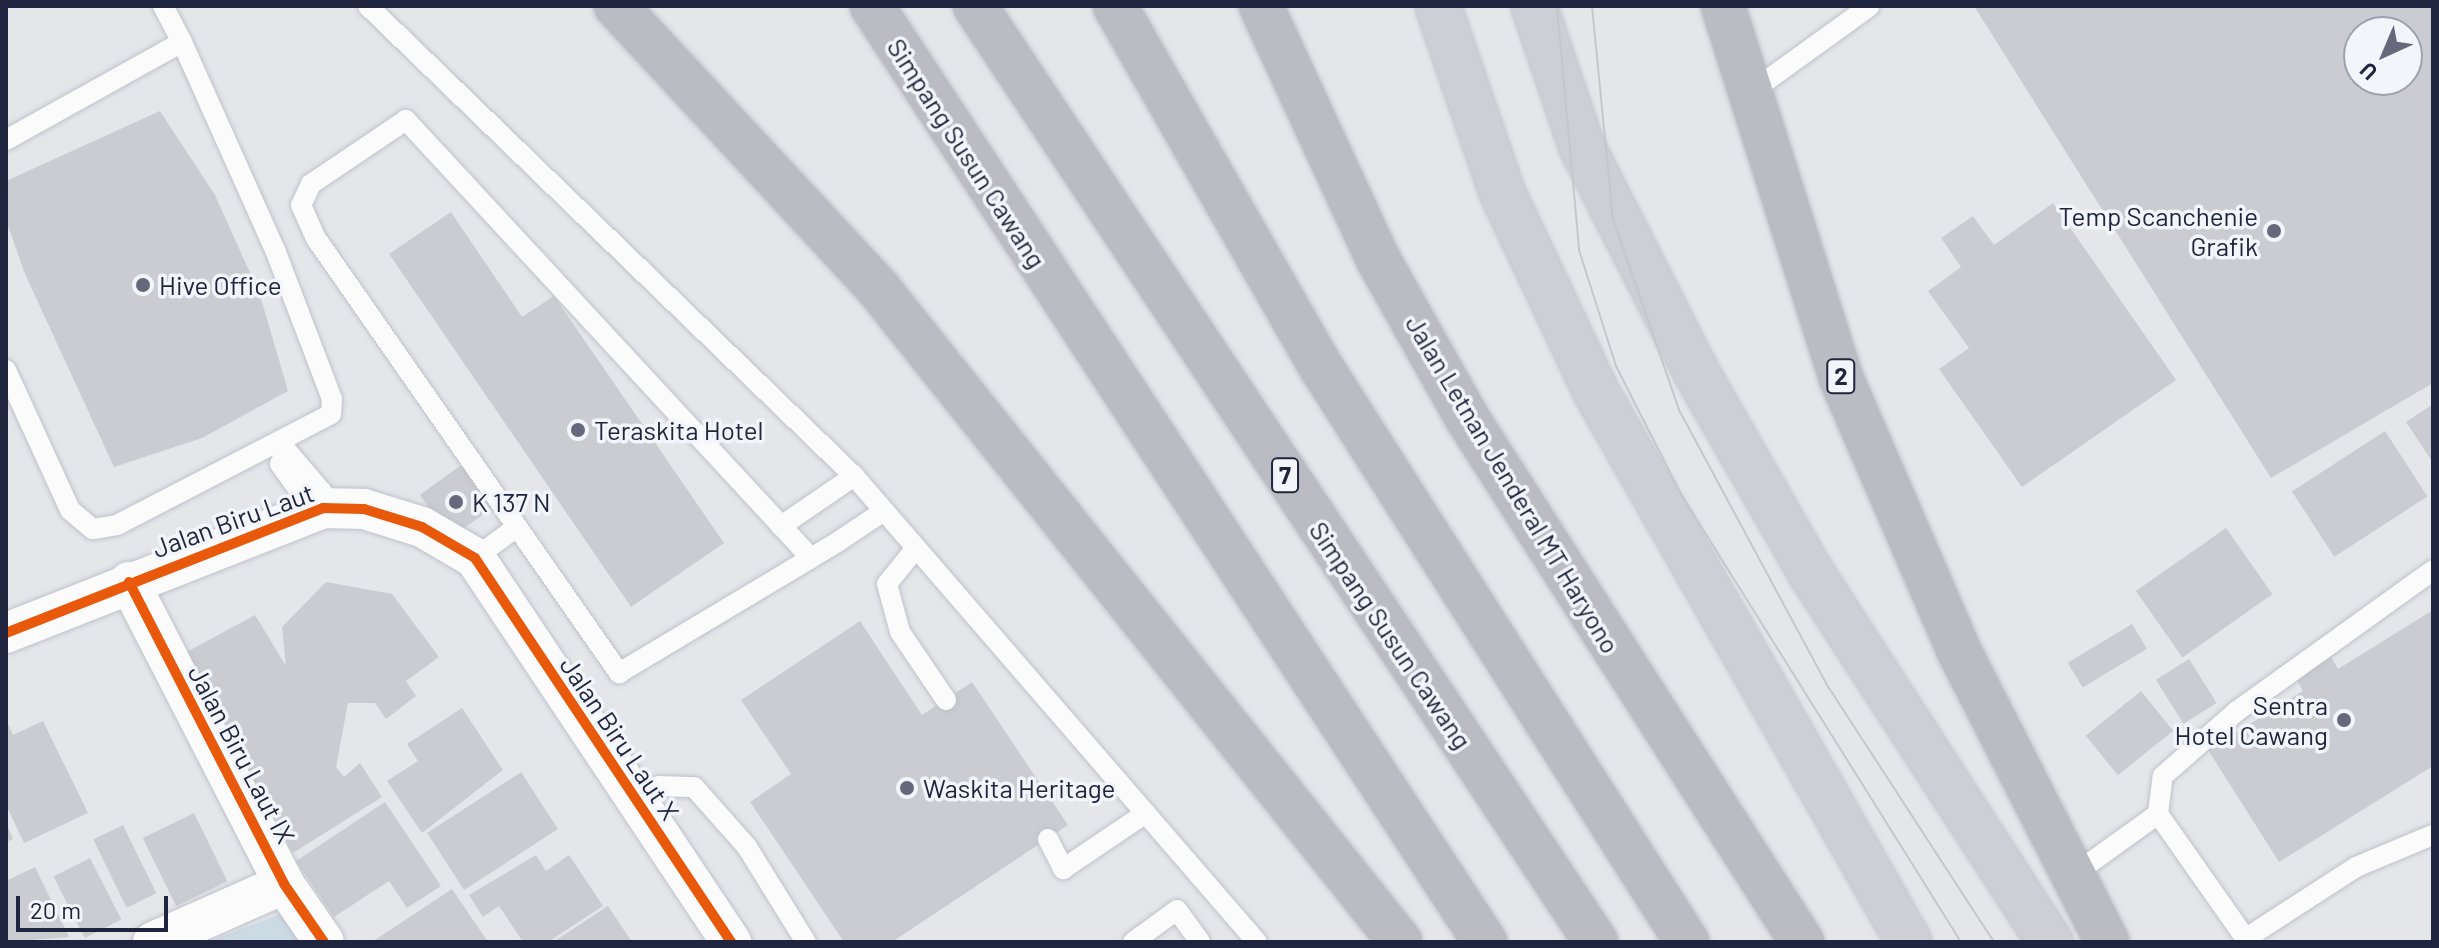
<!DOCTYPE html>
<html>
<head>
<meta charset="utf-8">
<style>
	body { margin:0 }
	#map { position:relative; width:2439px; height:948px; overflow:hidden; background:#e4e6ea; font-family:Barlow,sans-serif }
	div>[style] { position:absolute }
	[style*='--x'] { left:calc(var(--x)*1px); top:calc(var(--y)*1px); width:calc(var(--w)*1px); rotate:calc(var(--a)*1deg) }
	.green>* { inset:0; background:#ccdae4 }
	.building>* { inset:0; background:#caccd1; transform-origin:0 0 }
	.roads { filter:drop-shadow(0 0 2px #c0c2ca) drop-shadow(0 0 2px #c0c2ca) }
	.lane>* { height:20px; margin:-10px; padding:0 10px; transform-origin:10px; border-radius:10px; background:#fbfbfc }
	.street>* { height:40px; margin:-20px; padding:0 20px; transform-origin:20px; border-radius:20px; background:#fbfbfc }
	.primary>* { height:44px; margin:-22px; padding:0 22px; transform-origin:22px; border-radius:22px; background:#cdced6 }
	.highway>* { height:44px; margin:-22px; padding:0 22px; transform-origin:22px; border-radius:22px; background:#babbc3 }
	.tram>* { height:2px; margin:-1px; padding:0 1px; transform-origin:1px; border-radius:1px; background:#c6c7cb }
	.cycleway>* { height:10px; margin:-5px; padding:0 5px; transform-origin:5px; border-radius:5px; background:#e8590c }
	.dots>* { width:22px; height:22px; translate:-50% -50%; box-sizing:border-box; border:4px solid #f2f5f9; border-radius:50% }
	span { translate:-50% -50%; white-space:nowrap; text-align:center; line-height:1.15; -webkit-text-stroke:7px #f2f5f9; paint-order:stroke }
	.shield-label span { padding:2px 6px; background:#f2f5f9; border:2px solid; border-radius:6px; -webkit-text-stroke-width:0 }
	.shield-label { font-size:24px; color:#20253f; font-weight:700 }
	.street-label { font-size:26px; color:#20253f }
	.poi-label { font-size:26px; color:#20253f }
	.right { translate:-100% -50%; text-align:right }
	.left { translate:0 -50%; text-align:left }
	.frame { position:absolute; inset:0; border:8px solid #20253f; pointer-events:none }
	.north { position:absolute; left:2343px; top:16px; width:80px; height:80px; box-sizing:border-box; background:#f2f5f9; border:2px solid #9ea2af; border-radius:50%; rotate:224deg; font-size:22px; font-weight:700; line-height:32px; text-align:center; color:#20253f }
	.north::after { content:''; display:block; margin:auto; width:28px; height:36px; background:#65697b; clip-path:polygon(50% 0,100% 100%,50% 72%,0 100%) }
	.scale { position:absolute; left:16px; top:896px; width:152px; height:36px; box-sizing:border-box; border:4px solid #20253f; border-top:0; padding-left:10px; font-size:24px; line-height:28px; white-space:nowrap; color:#20253f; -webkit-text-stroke:6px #f2f5f9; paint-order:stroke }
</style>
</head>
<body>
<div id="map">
	<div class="green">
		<div style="clip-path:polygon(288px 911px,309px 942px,208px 942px)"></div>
	</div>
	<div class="building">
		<div style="clip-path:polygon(evenodd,1974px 6px,2433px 6px,2433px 383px,2271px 478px,1974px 6px,2359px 32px,2407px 32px,2407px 80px,2359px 80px,2359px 32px)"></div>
		<div style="clip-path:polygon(160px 111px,215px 195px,260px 295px,288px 391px,202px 438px,114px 467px,25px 274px,6px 220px,6px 181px)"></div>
		<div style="clip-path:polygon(2053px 203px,2176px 380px,2022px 487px,1939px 369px,1969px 348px,1928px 291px,1961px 267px,1941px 238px,1973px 216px,1994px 245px)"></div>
		<div style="clip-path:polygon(451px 212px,522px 317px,554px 296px,724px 543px,631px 607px,389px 254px)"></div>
		<div style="clip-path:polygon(2433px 404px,2433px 463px,2406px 422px)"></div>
		<div style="left:2385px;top:431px;width:78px;height:111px;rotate:57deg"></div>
		<div style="left:461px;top:465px;width:53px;height:51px;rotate:54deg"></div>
		<div style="left:2226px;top:528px;width:81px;height:110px;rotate:55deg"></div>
		<div style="clip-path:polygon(326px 582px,392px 594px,439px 657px,406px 681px,416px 696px,386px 719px,375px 703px,348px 703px,336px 767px,344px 777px,360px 763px,382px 797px,293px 853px,183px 654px,255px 615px,286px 666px,282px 627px)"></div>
		<div style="clip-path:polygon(2433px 610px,2433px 766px,2279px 862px,2208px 750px,2303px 691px,2296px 679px,2331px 657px,2338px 669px)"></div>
		<div style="clip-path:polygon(860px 621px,922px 715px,972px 682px,1068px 825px,892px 942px,844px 942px,750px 802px,791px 774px,741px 700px)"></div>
		<div style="left:2132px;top:624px;width:29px;height:75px;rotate:59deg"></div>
		<div style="left:2189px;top:659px;width:52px;height:39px;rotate:58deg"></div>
		<div style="left:2141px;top:691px;width:51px;height:71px;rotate:51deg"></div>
		<div style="clip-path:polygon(462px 708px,503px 770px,422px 833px,387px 781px,418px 761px,407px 744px)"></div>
		<div style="clip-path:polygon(6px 719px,13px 735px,43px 721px,88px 813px,24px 843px,6px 805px)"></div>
		<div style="left:521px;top:772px;width:68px;height:112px;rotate:57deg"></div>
		<div style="clip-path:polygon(385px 802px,441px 886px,407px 908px,389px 881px,334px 917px,296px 861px)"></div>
		<div style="left:194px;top:813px;width:76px;height:57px;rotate:64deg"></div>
		<div style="clip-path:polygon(6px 823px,13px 839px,6px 842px)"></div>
		<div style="left:123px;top:825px;width:76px;height:33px;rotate:64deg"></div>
		<div style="clip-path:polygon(536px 855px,546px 871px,569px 855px,603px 906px,548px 942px,523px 942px,499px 906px,483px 917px,469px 895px)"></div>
		<div style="left:90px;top:858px;width:69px;height:41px;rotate:63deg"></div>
		<div style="clip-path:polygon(35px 867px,69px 937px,6px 942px,6px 881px)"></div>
		<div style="clip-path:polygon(452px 889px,488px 942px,372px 942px)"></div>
		<div style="clip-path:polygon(608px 906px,632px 942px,553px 942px)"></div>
	</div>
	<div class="roads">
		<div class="lane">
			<div style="--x:368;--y:6;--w:676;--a:44.04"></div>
			<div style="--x:854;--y:476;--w:616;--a:49.15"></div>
			<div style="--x:1748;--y:94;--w:150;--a:-35.8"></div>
			<div style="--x:6;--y:140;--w:201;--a:-29.1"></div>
			<div style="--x:182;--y:42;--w:41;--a:-117.8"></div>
			<div style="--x:6;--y:370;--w:154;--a:65.4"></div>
			<div style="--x:70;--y:510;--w:30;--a:40"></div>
			<div style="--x:93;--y:529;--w:24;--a:-9"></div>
			<div style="--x:117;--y:525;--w:241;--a:-27.4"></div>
			<div style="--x:331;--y:414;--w:15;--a:-86"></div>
			<div style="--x:332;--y:399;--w:160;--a:-110.9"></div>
			<div style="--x:275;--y:250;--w:228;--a:-114.1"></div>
			<div style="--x:281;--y:444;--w:63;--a:49.5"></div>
			<div style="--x:322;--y:492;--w:16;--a:86"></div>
			<div style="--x:285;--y:453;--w:12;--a:114"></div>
			<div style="--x:280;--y:464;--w:43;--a:54.5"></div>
			<div style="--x:305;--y:499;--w:14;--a:12"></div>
			<div style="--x:781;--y:526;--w:88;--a:-34.4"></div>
			<div style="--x:916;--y:548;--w:46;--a:128.9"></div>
			<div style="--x:887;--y:584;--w:50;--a:74.8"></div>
			<div style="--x:900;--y:632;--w:82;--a:55.9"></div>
			<div style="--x:475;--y:558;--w:49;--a:-36.6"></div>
			<div style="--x:811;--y:558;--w:597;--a:-132.76"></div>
			<div style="--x:406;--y:120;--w:115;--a:146"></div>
			<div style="--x:311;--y:184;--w:23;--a:115"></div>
			<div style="--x:301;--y:205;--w:35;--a:66"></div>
			<div style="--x:315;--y:237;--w:532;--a:55.11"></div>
			<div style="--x:619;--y:673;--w:224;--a:-30.9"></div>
			<div style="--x:811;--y:558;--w:33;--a:-31"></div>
			<div style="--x:839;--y:541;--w:54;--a:-33.7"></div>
			<div style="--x:635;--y:799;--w:27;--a:-28"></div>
			<div style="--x:659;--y:786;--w:35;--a:2"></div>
			<div style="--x:694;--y:787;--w:80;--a:48.5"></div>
			<div style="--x:747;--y:847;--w:112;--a:58.2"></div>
			<div style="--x:1048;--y:839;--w:34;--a:63"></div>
			<div style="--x:1063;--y:869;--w:100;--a:-34"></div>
			<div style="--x:2073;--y:875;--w:105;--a:-35.7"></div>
			<div style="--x:2248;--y:937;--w:129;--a:-32.9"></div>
			<div style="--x:2356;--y:867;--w:83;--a:-22.6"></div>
			<div style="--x:1133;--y:942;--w:54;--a:-36"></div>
			<div style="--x:1177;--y:910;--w:39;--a:54"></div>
			<div style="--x:2248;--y:942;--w:156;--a:-125.1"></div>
			<div style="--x:2158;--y:814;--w:38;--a:-83"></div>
			<div style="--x:2163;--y:776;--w:98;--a:-41.3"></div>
			<div style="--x:2237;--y:711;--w:241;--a:-35.7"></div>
		</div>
		<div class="street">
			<div style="--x:129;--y:582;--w:339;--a:62.8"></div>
			<div style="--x:284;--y:884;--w:70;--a:55.4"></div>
			<div style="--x:6;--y:633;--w:341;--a:-21.5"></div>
			<div style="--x:323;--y:508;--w:41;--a:1.4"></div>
			<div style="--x:364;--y:509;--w:61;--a:17.2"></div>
			<div style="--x:422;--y:527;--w:61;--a:30.3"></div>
			<div style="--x:475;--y:558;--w:462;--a:56.3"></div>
			<div style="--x:153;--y:942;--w:143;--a:-23.9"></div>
		</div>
		<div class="primary">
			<div style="--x:1438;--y:6;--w:197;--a:71"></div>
			<div style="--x:1502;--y:192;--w:219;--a:64.8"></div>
			<div style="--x:1595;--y:390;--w:635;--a:60.37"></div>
			<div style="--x:1534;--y:6;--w:149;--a:71.2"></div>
			<div style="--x:1582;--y:147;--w:252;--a:63.1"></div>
			<div style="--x:1696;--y:372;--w:232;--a:60.2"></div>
			<div style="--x:1811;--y:573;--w:440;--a:57.1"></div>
		</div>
		<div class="highway">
			<div style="--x:616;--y:6;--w:384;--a:47.1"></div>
			<div style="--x:877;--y:287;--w:838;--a:51.39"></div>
			<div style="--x:872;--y:6;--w:1119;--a:56.78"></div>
			<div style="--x:975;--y:6;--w:1123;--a:56.44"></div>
			<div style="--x:1115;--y:6;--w:416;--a:60.3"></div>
			<div style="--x:1321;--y:367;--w:682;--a:57.52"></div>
			<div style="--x:1261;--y:6;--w:281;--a:65.2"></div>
			<div style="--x:1379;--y:261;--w:180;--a:60.7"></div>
			<div style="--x:1467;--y:418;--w:622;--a:57.41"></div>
			<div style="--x:1723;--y:6;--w:390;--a:72.4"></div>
			<div style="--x:1841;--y:378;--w:295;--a:66.6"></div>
			<div style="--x:1958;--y:649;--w:329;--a:63"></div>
		</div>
	</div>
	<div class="tram">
		<div style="--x:1557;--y:6;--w:245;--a:84.8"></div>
		<div style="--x:1579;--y:250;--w:122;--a:72.3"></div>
		<div style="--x:1616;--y:366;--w:146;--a:63.1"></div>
		<div style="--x:1682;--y:496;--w:526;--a:57.97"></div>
		<div style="--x:1592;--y:6;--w:214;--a:84.4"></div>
		<div style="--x:1613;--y:219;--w:202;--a:70.9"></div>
		<div style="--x:1679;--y:410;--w:316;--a:61.7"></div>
		<div style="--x:1829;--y:688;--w:303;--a:57"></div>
	</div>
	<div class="cycleway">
		<div style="--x:129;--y:582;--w:339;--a:62.8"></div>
		<div style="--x:284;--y:884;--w:70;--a:55.4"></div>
		<div style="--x:6;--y:633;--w:341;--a:-21.5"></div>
		<div style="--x:323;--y:508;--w:41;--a:1.4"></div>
		<div style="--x:364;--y:509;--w:61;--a:17.2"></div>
		<div style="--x:422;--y:527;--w:61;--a:30.3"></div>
		<div style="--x:475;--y:558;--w:462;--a:56.3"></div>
	</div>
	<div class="dots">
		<div style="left:2274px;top:231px;background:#65697b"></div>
		<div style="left:143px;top:285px;background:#65697b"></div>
		<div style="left:578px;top:430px;background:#65697b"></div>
		<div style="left:456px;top:502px;background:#65697b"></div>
		<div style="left:2344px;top:720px;background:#65697b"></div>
		<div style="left:907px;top:788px;background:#65697b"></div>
	</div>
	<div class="shield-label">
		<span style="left:1841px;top:376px">2</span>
		<span style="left:1285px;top:475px">7</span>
	</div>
	<div class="street-label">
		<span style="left:967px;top:153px;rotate:57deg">Simpang Susun Cawang</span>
		<span style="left:1513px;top:484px;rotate:59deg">Jalan Letnan Jenderal MT Haryono</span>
		<span style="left:233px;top:520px;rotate:-20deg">Jalan Biru Laut</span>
		<span style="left:1391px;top:635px;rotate:56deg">Simpang Susun Cawang</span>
		<span style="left:620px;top:738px;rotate:56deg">Jalan Biru Laut X</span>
		<span style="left:242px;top:754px;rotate:62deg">Jalan Biru Laut IX</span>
	</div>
	<div class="poi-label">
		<span class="right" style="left:2258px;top:231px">Temp Scanchenie<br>Grafik</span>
		<span class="left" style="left:159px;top:285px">Hive Office</span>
		<span class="left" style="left:594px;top:430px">Teraskita Hotel</span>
		<span class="left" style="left:472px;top:502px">K 137 N</span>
		<span class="right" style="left:2328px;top:720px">Sentra<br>Hotel Cawang</span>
		<span class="left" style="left:923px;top:788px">Waskita Heritage</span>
	</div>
	<div class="frame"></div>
	<div class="north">U</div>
	<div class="scale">20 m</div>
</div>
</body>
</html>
